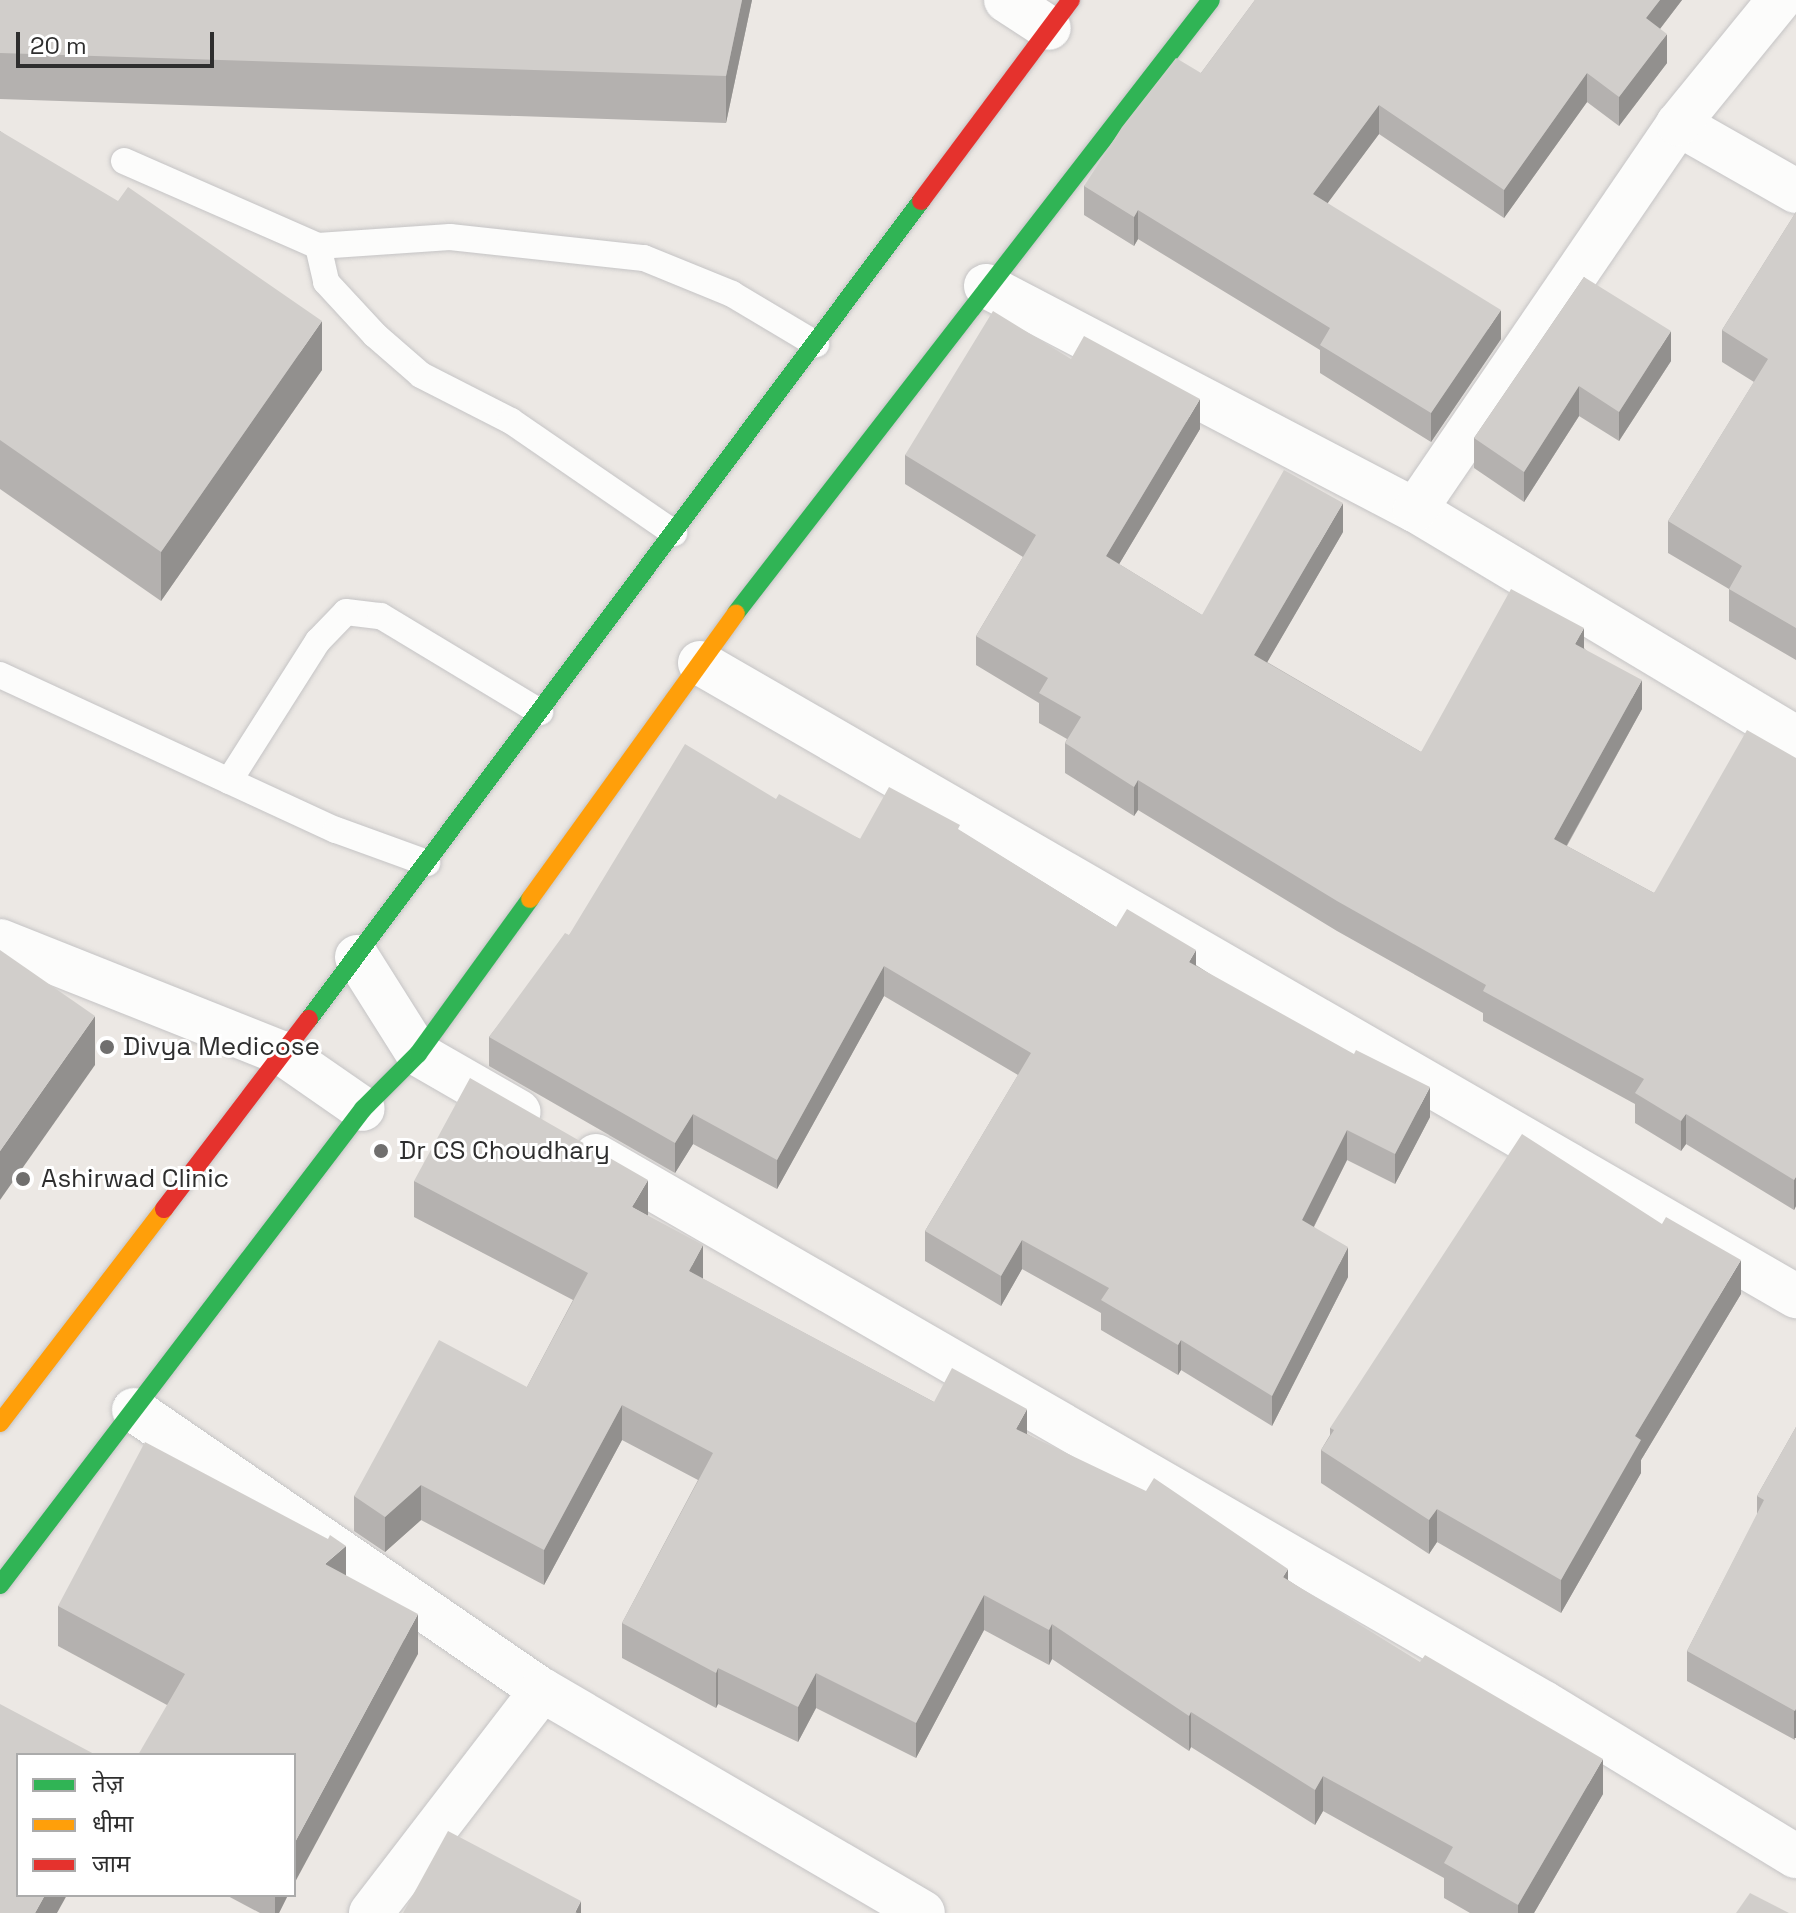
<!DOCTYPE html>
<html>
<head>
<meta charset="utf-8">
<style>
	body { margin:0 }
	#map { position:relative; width:1796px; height:1913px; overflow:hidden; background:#ece8e4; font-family:"Space Grotesk","Noto Sans Devanagari",sans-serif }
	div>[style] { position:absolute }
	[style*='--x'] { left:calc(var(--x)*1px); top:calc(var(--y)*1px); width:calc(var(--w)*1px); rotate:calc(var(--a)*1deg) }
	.roads { filter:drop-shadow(0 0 2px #c5c4c5) drop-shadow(0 0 2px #c5c4c5) }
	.lane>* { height:26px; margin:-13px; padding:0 13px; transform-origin:13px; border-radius:13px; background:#fcfcfb }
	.street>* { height:44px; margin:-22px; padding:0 22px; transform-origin:22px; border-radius:22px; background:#fcfcfb }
	.fast>* { height:18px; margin:-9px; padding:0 9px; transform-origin:9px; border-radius:9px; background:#30b455 }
	.slow>* { height:18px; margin:-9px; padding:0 9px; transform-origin:9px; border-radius:9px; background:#ff9f0a }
	.jam>* { height:18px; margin:-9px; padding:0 9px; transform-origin:9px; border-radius:9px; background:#e5322d }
	.wall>* { inset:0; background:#b4b1af }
	.shaded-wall>* { inset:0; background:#92908e; transform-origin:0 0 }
	.building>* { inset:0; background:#d1cecb }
	.dots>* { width:22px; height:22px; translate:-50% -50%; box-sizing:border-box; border:4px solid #fff; border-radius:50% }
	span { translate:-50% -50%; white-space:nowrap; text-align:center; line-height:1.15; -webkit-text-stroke:6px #fff; paint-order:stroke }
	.poi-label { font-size:26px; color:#2e2e2e }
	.left { translate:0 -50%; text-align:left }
	.legend { position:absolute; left:16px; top:1753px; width:280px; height:144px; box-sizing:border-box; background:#fff; border:2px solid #ababab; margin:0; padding:10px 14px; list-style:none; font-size:24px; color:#2e2e2e }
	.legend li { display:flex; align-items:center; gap:16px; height:40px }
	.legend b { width:40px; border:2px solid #ababab }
	.scale { position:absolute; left:16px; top:32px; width:198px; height:36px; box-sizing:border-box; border:4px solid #2e2e2e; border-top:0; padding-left:10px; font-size:24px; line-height:28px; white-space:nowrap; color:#2e2e2e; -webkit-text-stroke:6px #fff; paint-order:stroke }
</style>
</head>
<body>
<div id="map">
	<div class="roads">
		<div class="lane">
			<div style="--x:124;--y:161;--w:212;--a:23.7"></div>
			<div style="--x:318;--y:246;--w:132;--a:-3.9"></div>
			<div style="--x:450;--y:237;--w:195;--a:6.2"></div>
			<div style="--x:644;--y:258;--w:95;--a:22.2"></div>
			<div style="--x:732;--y:294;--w:98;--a:30.8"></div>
			<div style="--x:318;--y:246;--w:37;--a:77"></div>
			<div style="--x:326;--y:282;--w:72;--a:47.2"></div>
			<div style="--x:375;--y:335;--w:61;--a:41"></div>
			<div style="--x:421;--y:375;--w:101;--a:27.1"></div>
			<div style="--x:511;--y:421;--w:198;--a:34.5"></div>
			<div style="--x:0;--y:675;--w:370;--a:24.8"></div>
			<div style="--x:336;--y:830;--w:97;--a:19.9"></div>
			<div style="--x:229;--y:781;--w:166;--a:-57.6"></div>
			<div style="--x:318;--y:641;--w:40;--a:-46"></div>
			<div style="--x:346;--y:612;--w:35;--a:7"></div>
			<div style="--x:381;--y:616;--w:186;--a:31.1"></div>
		</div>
		<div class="street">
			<div style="--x:1006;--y:0;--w:51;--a:33.1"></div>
			<div style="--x:1678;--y:124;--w:136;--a:29.6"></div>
			<div style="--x:986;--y:286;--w:484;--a:27.6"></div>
			<div style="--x:1415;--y:510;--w:444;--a:30.9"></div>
			<div style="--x:1415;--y:510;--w:467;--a:-55.7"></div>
			<div style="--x:1678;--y:124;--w:160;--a:-50.8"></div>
			<div style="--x:700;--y:663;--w:1266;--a:30.01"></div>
			<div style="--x:0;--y:941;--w:303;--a:21.7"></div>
			<div style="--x:282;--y:1053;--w:98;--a:34.7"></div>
			<div style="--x:357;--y:957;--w:115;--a:57.8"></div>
			<div style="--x:418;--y:1054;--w:116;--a:29.9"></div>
			<div style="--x:596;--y:1156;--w:1094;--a:29.99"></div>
			<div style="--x:1544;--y:1703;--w:295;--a:31.3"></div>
			<div style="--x:134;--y:1410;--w:495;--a:34.5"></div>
			<div style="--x:542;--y:1690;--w:441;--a:30.3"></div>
			<div style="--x:371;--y:1913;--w:281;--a:-52.5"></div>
		</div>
		<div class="fast">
			<div style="--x:736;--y:613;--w:775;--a:-52.23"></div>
			<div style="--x:309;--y:1019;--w:1022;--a:-53.2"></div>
			<div style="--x:0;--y:1585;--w:599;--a:-52.67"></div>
			<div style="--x:363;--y:1109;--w:78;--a:-45"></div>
			<div style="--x:418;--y:1054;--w:191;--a:-54.1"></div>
		</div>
		<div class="slow">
			<div style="--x:530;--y:899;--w:352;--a:-54.2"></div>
			<div style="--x:0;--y:1423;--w:270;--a:-52.5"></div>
		</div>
		<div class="jam">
			<div style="--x:921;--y:201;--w:251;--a:-53.3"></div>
			<div style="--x:164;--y:1209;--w:239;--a:-52.7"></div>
		</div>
	</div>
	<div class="wall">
		<div style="clip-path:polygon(0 0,752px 0,726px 123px,0 99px)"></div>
		<div style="clip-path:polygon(1255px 0,1682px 0,1660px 29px,1667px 63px,1619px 126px,1587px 102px,1504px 218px,1379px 134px,1327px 203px,1501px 339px,1431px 442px,1320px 373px,1320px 350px,1138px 239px,1134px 246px,1084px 215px,1084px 186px,1201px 73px)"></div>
		<div style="clip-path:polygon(0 131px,322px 370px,161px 601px,0 489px)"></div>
		<div style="clip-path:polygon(1796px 212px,1796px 660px,1729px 621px,1729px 589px,1668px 553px,1668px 521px,1754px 382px,1722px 362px,1722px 330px)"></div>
		<div style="clip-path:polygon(1584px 277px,1671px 361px,1619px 441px,1579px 416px,1524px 502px,1474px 468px,1474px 438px)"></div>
		<div style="clip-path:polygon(1071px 359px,1200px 429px,1119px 564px,1202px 615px,1343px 532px,1267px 662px,1421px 752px,1584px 648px,1642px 709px,1567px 846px,1654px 893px,1796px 758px,1796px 1206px,1794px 1210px,1686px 1144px,1681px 1151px,1635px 1123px,1635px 1104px,1483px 1021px,1483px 1013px,1337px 931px,1138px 810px,1134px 816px,1065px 773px,1065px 743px,1067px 739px,1039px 723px,1039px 703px,976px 665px,976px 636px,1023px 557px,905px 484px,905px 455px)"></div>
		<div style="clip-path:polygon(776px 799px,860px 839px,960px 831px,1116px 927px,1196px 965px,1430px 1117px,1395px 1184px,1347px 1160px,1314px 1227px,1348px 1277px,1272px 1426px,1181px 1370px,1178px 1375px,1101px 1330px,1101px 1313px,1022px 1269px,1001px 1306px,925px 1261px,925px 1231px,1018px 1075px,884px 996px,777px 1189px,693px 1144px,675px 1173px,489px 1066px,489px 1037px,569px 935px)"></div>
		<div style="clip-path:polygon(414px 1181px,648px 1216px,703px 1279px,934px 1402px,1027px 1434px,1288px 1580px,1603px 1794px,1534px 1913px,1470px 1913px,1444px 1898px,1444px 1878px,1323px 1811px,1315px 1825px,1191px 1747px,1189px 1751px,1052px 1659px,1049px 1665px,984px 1630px,916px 1758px,816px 1708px,798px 1742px,718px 1704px,716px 1708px,622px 1658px,622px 1623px,698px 1480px,622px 1440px,544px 1585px,421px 1520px,385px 1552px,354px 1531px,354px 1496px,527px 1387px,573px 1300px,414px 1217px)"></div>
		<div style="clip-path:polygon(1741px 1294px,1641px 1460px,1641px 1473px,1561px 1613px,1437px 1542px,1429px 1554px,1321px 1483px,1321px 1450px,1330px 1435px,1330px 1428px)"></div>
		<div style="clip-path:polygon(1796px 1427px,1795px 1740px,1687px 1681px,1687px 1651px,1757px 1515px,1757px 1496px)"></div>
		<div style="clip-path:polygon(346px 1576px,418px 1654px,167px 1705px,58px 1646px,58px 1606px)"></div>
		<div style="clip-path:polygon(226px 1895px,288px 1895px,279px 1913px,260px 1913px)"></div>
	</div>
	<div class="shaded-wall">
		<div style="clip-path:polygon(742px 0,752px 0,726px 123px,726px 76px)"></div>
		<div style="clip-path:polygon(1660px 0,1682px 0,1646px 47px,1646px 18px)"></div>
		<div style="clip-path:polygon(1667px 34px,1667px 63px,1619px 126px,1619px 97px)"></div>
		<div style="clip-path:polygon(1587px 73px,1587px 102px,1504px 218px,1504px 190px)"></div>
		<div style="clip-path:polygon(1379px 105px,1379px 134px,1313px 223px,1313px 194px)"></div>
		<div style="clip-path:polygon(1138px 210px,1138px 239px,1134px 246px,1134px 217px)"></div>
		<div style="clip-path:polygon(1501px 310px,1501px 339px,1431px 442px,1431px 413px)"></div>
		<div style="clip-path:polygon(322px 321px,322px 370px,161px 601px,161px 552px)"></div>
		<div style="clip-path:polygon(1671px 331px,1671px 361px,1619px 441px,1619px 412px)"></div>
		<div style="clip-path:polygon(1579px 386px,1579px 416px,1524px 502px,1524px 472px)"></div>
		<div style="clip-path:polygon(1200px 399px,1200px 429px,1106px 586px,1106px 556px)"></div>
		<div style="clip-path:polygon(1343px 503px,1343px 532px,1254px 685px,1254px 655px)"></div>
		<div style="clip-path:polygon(1584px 628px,1584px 658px,1575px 644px)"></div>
		<div style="clip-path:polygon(1642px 680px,1642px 709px,1554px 868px,1554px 839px)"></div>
		<div style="clip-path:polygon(1138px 780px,1138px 810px,1134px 816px,1134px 787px)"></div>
		<div style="clip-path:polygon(1196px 950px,1196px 980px,1189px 962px)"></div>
		<div style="clip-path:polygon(884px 966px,884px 996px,777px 1189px,777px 1160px)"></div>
		<div style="clip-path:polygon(95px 1016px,95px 1065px,0 1200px,0 1151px)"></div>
		<div style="clip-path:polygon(1430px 1087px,1430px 1117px,1395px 1184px,1395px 1154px)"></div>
		<div style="clip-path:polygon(693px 1114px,693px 1144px,675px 1173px,675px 1143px)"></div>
		<div style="clip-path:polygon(1686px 1114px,1686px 1144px,1681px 1151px,1681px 1121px)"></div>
		<div style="clip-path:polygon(1347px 1130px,1347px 1160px,1302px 1250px,1302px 1220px)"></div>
		<div style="clip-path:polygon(1796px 1177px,1796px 1206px,1794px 1210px,1794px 1180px)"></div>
		<div style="clip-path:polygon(648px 1180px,648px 1216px,632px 1207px)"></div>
		<div style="clip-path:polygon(1022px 1240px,1022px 1269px,1001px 1306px,1001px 1276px)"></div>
		<div style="clip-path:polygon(703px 1245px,703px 1280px,689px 1271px)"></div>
		<div style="clip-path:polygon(1348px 1247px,1348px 1277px,1272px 1426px,1272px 1396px)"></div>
		<div style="clip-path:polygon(1741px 1260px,1741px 1294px,1641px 1460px,1641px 1473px,1561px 1613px,1561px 1580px,1635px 1436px)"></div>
		<div style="clip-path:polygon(1181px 1340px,1181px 1370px,1178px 1375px,1178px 1345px)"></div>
		<div style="clip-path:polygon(622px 1405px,622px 1440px,544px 1585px,544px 1550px)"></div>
		<div style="clip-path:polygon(1027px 1409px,1027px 1444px,1016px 1429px)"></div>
		<div style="clip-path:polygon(421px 1485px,421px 1520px,385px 1552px,385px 1517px)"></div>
		<div style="clip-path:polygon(1437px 1509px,1437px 1542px,1429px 1554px,1429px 1520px)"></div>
		<div style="clip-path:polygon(346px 1546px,346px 1586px,325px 1564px)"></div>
		<div style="clip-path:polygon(1288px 1569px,1288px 1604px,1283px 1577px)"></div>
		<div style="clip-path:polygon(984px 1595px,984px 1630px,916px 1758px,916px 1723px)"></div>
		<div style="clip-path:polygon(418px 1614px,418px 1654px,294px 1884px,294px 1844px)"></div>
		<div style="clip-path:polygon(1052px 1624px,1052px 1659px,1049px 1665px,1049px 1630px)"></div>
		<div style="clip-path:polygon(718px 1668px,718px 1704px,716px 1708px,716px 1673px)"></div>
		<div style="clip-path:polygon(816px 1673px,816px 1708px,798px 1742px,798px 1707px)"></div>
		<div style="left:1796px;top:1709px;width:29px;height:2px;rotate:90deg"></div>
		<div style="clip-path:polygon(1191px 1712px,1191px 1747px,1189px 1751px,1189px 1716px)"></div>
		<div style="clip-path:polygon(1603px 1759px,1603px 1794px,1534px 1913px,1518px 1913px,1518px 1905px)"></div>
		<div style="clip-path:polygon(1323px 1776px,1323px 1811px,1315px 1825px,1315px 1790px)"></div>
		<div style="clip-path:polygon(45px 1895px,67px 1895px,57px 1913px,35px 1913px)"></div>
		<div style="clip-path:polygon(275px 1895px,288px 1895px,279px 1913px,275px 1913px)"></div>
		<div style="clip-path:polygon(581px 1901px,581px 1913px,575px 1913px)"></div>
	</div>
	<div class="building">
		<div style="clip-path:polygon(0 0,742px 0,726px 76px,0 53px)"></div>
		<div style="clip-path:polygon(1255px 0,1660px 0,1646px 18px,1667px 34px,1619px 97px,1587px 73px,1504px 190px,1379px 105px,1313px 194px,1501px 310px,1431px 413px,1320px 345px,1330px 328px,1138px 210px,1134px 217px,1084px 186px,1122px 127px,1176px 58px,1201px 73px)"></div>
		<div style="clip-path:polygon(0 131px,118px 201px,128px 187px,322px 321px,161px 552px,0 440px)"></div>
		<div style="clip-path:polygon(1796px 212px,1796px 628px,1729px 589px,1742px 566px,1668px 521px,1768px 359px,1722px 330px)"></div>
		<div style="clip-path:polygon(1584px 277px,1671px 331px,1619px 412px,1579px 386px,1524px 472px,1474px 438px)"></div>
		<div style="clip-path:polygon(993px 311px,1071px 359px,1084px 336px,1200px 399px,1106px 556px,1202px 615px,1284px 470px,1343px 503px,1254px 655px,1421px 752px,1511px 589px,1584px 628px,1575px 644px,1642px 680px,1554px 839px,1654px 893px,1747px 730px,1796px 758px,1796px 1177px,1794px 1180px,1686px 1114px,1681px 1121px,1635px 1093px,1644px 1079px,1483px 991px,1486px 985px,1337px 901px,1138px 780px,1134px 787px,1065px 743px,1081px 717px,1039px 693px,1048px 678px,976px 636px,1036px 535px,905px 455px)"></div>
		<div style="clip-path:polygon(685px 744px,776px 799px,779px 794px,860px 839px,889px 787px,960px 825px,958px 829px,1116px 927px,1127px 909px,1196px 950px,1189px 962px,1354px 1054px,1356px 1050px,1430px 1087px,1395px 1154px,1347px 1130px,1302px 1220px,1348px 1247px,1272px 1396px,1181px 1340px,1178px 1345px,1101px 1300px,1109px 1288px,1022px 1240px,1001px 1276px,925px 1231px,1031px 1053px,884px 966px,777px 1160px,693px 1114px,675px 1143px,489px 1037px,565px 933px,569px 935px)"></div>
		<div style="clip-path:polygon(0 950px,95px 1016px,0 1151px)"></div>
		<div style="clip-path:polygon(470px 1078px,648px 1180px,632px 1207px,703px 1245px,689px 1271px,934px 1402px,952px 1368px,1027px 1409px,1016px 1429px,1146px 1491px,1154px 1478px,1288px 1569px,1283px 1577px,1420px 1662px,1425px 1655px,1603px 1759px,1518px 1905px,1444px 1863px,1453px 1847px,1323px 1776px,1315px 1790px,1191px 1712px,1189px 1716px,1052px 1624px,1049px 1630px,984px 1595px,916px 1723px,816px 1673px,798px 1707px,718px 1668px,716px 1673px,622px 1623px,713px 1453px,622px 1405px,544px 1550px,421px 1485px,385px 1517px,354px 1496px,439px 1340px,527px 1387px,588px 1273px,414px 1181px)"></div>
		<div style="clip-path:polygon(1522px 1134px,1662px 1224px,1666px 1217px,1741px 1260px,1635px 1436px,1641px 1440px,1561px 1580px,1437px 1509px,1429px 1520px,1321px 1450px,1334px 1430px,1330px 1428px)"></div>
		<div style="clip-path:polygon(1796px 1427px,1796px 1709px,1795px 1711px,1687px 1651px,1764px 1500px,1757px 1496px)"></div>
		<div style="clip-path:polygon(145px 1442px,328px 1539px,330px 1535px,346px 1546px,325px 1564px,418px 1614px,294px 1844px,294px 1755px,138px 1755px,185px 1674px,58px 1606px)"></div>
		<div style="clip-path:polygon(0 1704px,96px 1755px,18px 1755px,18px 1895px,45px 1895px,35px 1913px,0 1913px)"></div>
		<div style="clip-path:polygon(448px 1831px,581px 1901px,575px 1912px,577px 1913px,403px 1913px)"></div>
		<div style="clip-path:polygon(1750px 1893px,1789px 1913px,1736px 1913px)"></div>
	</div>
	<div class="dots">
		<div style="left:107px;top:1047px;background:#706f6e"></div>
		<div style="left:381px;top:1151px;background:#706f6e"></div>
		<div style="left:23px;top:1179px;background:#706f6e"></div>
	</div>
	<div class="poi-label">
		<span class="left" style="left:123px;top:1047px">Divya Medicose</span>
		<span class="left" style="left:399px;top:1151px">Dr CS Choudhary</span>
		<span class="left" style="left:41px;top:1179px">Ashirwad Clinic</span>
	</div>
	<ul class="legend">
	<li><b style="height:10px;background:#30b455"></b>तेज़</li>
	<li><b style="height:10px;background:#ff9f0a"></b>धीमा</li>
	<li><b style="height:10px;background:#e5322d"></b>जाम</li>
	</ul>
	<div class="scale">20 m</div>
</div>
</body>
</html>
